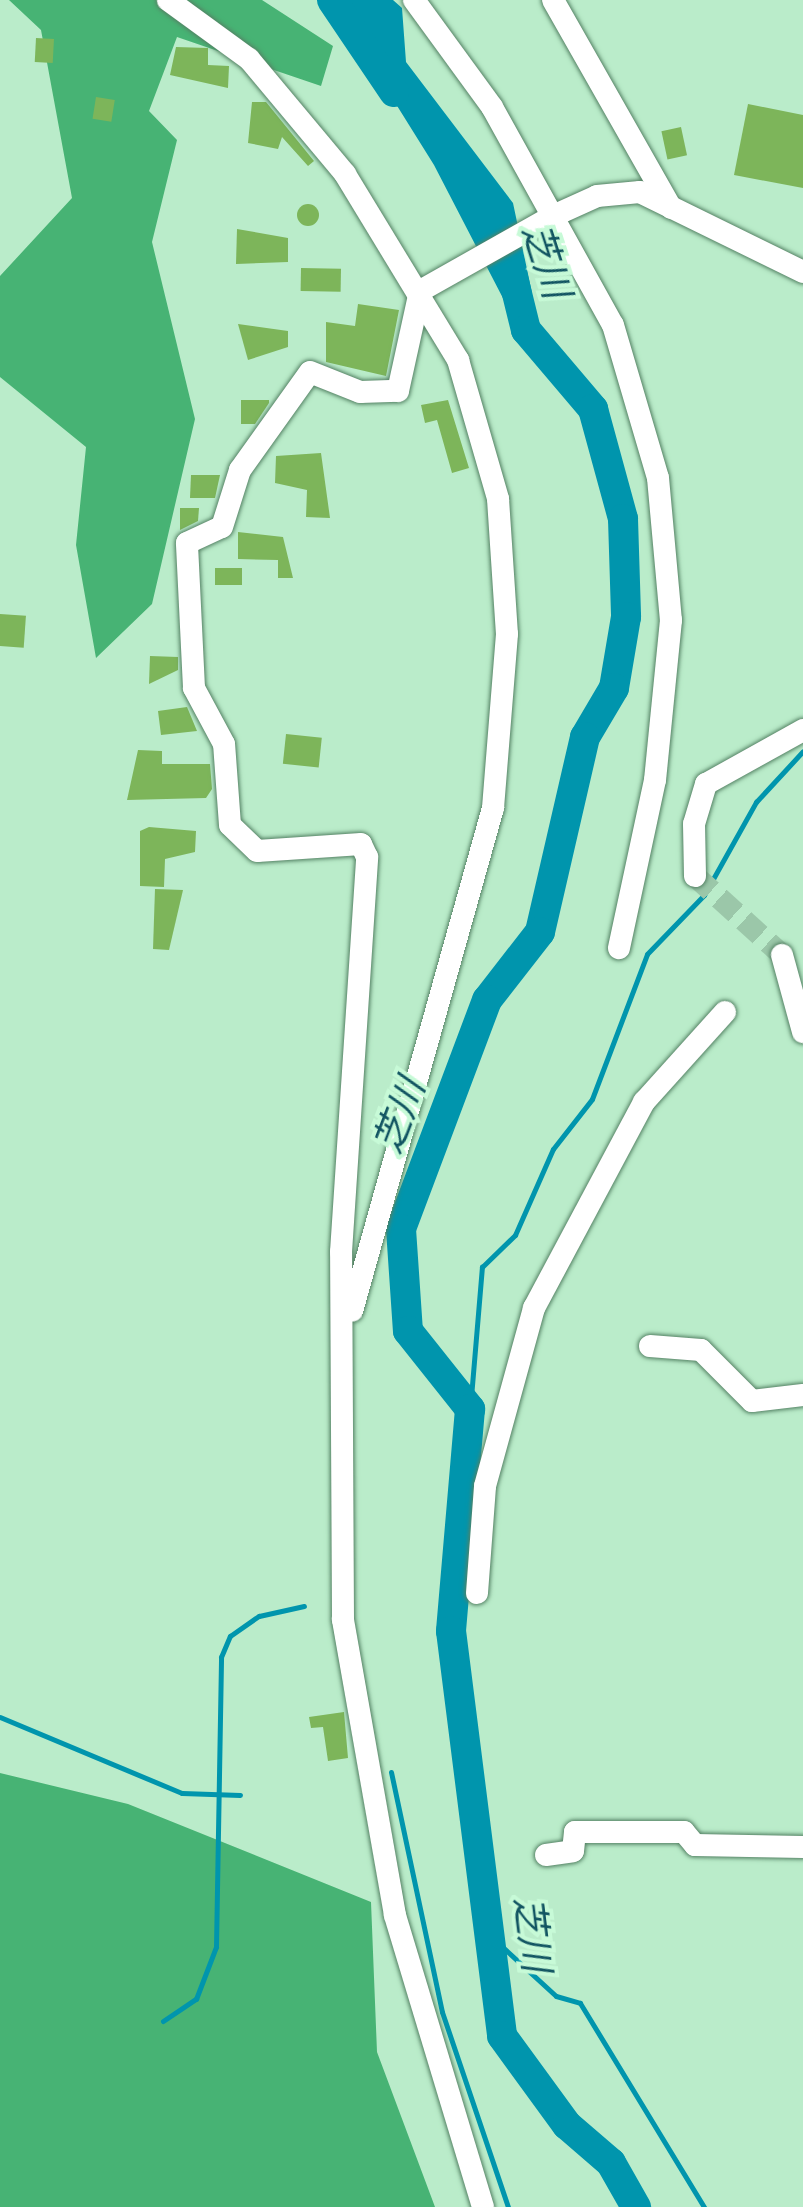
<!DOCTYPE html>
<html>
<head>
<meta charset="utf-8">
<style>
	body { margin:0 }
	#map { position:relative; width:803px; height:2207px; overflow:hidden; background:#baecca; font-family:Figtree,"Noto Sans JP",sans-serif }
	div>[style] { position:absolute }
	[style*='--x'] { left:calc(var(--x)*1px); top:calc(var(--y)*1px); width:calc(var(--w)*1px); rotate:calc(var(--a)*1deg) }
	.forest>* { inset:0; background:#47b374 }
	.water>* { inset:0; background:#0095ad }
	.stream>* { height:5px; margin:-2.5px; padding:0 2.5px; transform-origin:2.5px; border-radius:2.5px; background:#0095ad }
	.river>* { height:30px; margin:-15px; padding:0 15px; transform-origin:15px; border-radius:15px; background:#0095ad }
	.building>* { inset:0; background:#7db55a; transform-origin:0 0 }
	.round { border-radius:50% }
	.minor-tunnel>* { height:22px; margin-top:-11px; transform-origin:0; background:repeating-linear-gradient(90deg,#9bc7a9 0 22px,transparent 0 33px) }
	.roads { filter:drop-shadow(0 0 2px #548264) drop-shadow(0 0 2px #548264) }
	.minor>* { height:22px; margin:-11px; padding:0 11px; transform-origin:11px; border-radius:11px; background:#fff }
	span { translate:-50% -50%; white-space:nowrap; text-align:center; line-height:1.15; -webkit-text-stroke:8px #c7fad7; paint-order:stroke }
	.water-label { font-size:38px; color:#125562; font-style:italic }
</style>
</head>
<body>
<div id="map">
	<div class="forest">
		<div style="clip-path:polygon(9px 0,262px 0,333px 46px,321px 86px,177px 37px,149px 111px,177px 140px,152px 242px,195px 419px,152px 604px,96px 658px,76px 545px,86px 447px,0 377px,0 276px,72px 198px,41px 30px)"></div>
		<div style="clip-path:polygon(0 1773px,128px 1804px,371px 1902px,377px 2052px,435px 2207px,0 2207px)"></div>
	</div>
	<div class="water">
		<div style="clip-path:polygon(331px 0,393px 0,402px 8px,406px 62px,513px 203px,532px 293px,506px 304px,434px 165px)"></div>
	</div>
	<div class="stream">
		<div style="--x:470;--y:1409;--w:143;--a:-85.2"></div>
		<div style="--x:482;--y:1267;--w:46;--a:-44.1"></div>
		<div style="--x:515;--y:1235;--w:94;--a:-66.2"></div>
		<div style="--x:553;--y:1149;--w:63;--a:-52"></div>
		<div style="--x:592;--y:1099;--w:155;--a:-69.2"></div>
		<div style="--x:647;--y:954;--w:82;--a:-46"></div>
		<div style="--x:704;--y:895;--w:107;--a:-60.8"></div>
		<div style="--x:756;--y:802;--w:69;--a:-47.3"></div>
		<div style="--x:0;--y:1717;--w:197;--a:22.7"></div>
		<div style="--x:182;--y:1793;--w:58;--a:2"></div>
		<div style="--x:391;--y:1772;--w:245;--a:78"></div>
		<div style="--x:442;--y:2012;--w:206;--a:71.3"></div>
		<div style="--x:496;--y:1941;--w:81;--a:42.5"></div>
		<div style="--x:556;--y:1996;--w:25;--a:16"></div>
		<div style="--x:580;--y:2003;--w:239;--a:58.7"></div>
		<div style="--x:163;--y:2021;--w:40;--a:-34"></div>
		<div style="--x:196;--y:1999;--w:56;--a:-69"></div>
		<div style="--x:216;--y:1947;--w:290;--a:-89"></div>
		<div style="--x:221;--y:1657;--w:23;--a:-67"></div>
		<div style="--x:230;--y:1636;--w:35;--a:-35"></div>
		<div style="--x:259;--y:1616;--w:46;--a:-12.5"></div>
	</div>
	<div class="river">
		<div style="--x:332;--y:0;--w:111;--a:56"></div>
		<div style="--x:509;--y:261;--w:71;--a:76.2"></div>
		<div style="--x:526;--y:330;--w:104;--a:49.7"></div>
		<div style="--x:593;--y:409;--w:114;--a:74.7"></div>
		<div style="--x:623;--y:519;--w:98;--a:88.2"></div>
		<div style="--x:626;--y:617;--w:72;--a:99.6"></div>
		<div style="--x:614;--y:688;--w:57;--a:120.6"></div>
		<div style="--x:585;--y:737;--w:200;--a:103"></div>
		<div style="--x:540;--y:932;--w:86;--a:127.9"></div>
		<div style="--x:487;--y:1000;--w:245;--a:110.6"></div>
		<div style="--x:401;--y:1229;--w:102;--a:86.1"></div>
		<div style="--x:408;--y:1331;--w:100;--a:51.5"></div>
		<div style="--x:470;--y:1409;--w:223;--a:94.9"></div>
		<div style="--x:451;--y:1631;--w:408;--a:82.8"></div>
		<div style="--x:502;--y:2036;--w:110;--a:53.9"></div>
		<div style="--x:567;--y:2125;--w:58;--a:40.8"></div>
		<div style="--x:611;--y:2163;--w:51;--a:60.4"></div>
	</div>
	<div class="building">
		<div style="left:36px;top:38px;width:18px;height:24px;rotate:3deg"></div>
		<div style="clip-path:polygon(176px 47px,208px 48px,208px 65px,229px 66px,228px 88px,170px 75px)"></div>
		<div style="left:96px;top:97px;width:19px;height:22px;rotate:9deg"></div>
		<div style="clip-path:polygon(252px 102px,266px 102px,314px 161px,308px 166px,282px 137px,278px 149px,248px 143px)"></div>
		<div style="clip-path:polygon(748px 104px,803px 115px,803px 188px,734px 175px)"></div>
		<div style="left:681px;top:127px;width:29px;height:20px;rotate:78deg"></div>
		<div class="round" style="left:297px;top:204px;width:22px;height:22px"></div>
		<div style="clip-path:polygon(237px 229px,288px 238px,288px 262px,236px 264px)"></div>
		<div style="left:301px;top:268px;width:40px;height:23px;rotate:1deg"></div>
		<div style="clip-path:polygon(358px 304px,399px 310px,386px 376px,326px 362px,326px 322px,355px 326px)"></div>
		<div style="clip-path:polygon(238px 324px,288px 331px,288px 347px,248px 360px)"></div>
		<div style="clip-path:polygon(241px 400px,269px 400px,269px 403px,255px 424px,241px 424px)"></div>
		<div style="clip-path:polygon(448px 400px,469px 468px,452px 473px,437px 420px,425px 423px,421px 405px)"></div>
		<div style="clip-path:polygon(321px 453px,330px 518px,306px 517px,307px 490px,275px 483px,276px 456px)"></div>
		<div style="clip-path:polygon(191px 475px,220px 475px,215px 498px,190px 498px)"></div>
		<div style="clip-path:polygon(180px 508px,199px 508px,198px 521px,180px 530px)"></div>
		<div style="clip-path:polygon(238px 532px,283px 537px,293px 578px,278px 578px,278px 560px,238px 559px)"></div>
		<div style="left:215px;top:568px;width:27px;height:17px"></div>
		<div style="left:0;top:614px;width:26px;height:32px;rotate:4deg"></div>
		<div style="clip-path:polygon(150px 656px,178px 657px,178px 670px,149px 684px)"></div>
		<div style="clip-path:polygon(187px 707px,197px 731px,161px 735px,158px 711px)"></div>
		<div style="left:286px;top:734px;width:36px;height:30px;rotate:6deg"></div>
		<div style="clip-path:polygon(138px 750px,162px 751px,162px 764px,210px 764px,212px 789px,206px 798px,127px 800px)"></div>
		<div style="clip-path:polygon(149px 827px,196px 831px,195px 852px,165px 859px,164px 887px,140px 886px,140px 831px)"></div>
		<div style="clip-path:polygon(155px 889px,183px 890px,169px 950px,153px 949px)"></div>
		<div style="clip-path:polygon(344px 1712px,348px 1758px,328px 1761px,323px 1727px,311px 1728px,309px 1717px)"></div>
	</div>
	<div class="minor-tunnel">
		<div style="--x:695;--y:876;--w:118;--a:42.2"></div>
	</div>
	<div class="roads">
		<div class="minor">
			<div style="--x:168;--y:0;--w:100;--a:36.1"></div>
			<div style="--x:249;--y:59;--w:150;--a:50.1"></div>
			<div style="--x:345;--y:174;--w:218;--a:58.7"></div>
			<div style="--x:458;--y:360;--w:145;--a:73.9"></div>
			<div style="--x:498;--y:499;--w:135;--a:86.2"></div>
			<div style="--x:507;--y:634;--w:175;--a:94.6"></div>
			<div style="--x:493;--y:808;--w:522;--a:105.66"></div>
			<div style="--x:414;--y:0;--w:132;--a:53.9"></div>
			<div style="--x:492;--y:107;--w:249;--a:61"></div>
			<div style="--x:613;--y:325;--w:159;--a:73.6"></div>
			<div style="--x:658;--y:478;--w:143;--a:84.8"></div>
			<div style="--x:671;--y:620;--w:161;--a:95.7"></div>
			<div style="--x:655;--y:780;--w:172;--a:102.1"></div>
			<div style="--x:553;--y:0;--w:239;--a:60.4"></div>
			<div style="--x:695;--y:876;--w:52;--a:-91.1"></div>
			<div style="--x:694;--y:824;--w:42;--a:-73.3"></div>
			<div style="--x:706;--y:784;--w:111;--a:-29.1"></div>
			<div style="--x:782;--y:955;--w:80;--a:74.7"></div>
			<div style="--x:650;--y:1346;--w:51;--a:4.5"></div>
			<div style="--x:701;--y:1350;--w:72;--a:45"></div>
			<div style="--x:752;--y:1401;--w:51;--a:-6.7"></div>
			<div style="--x:477;--y:1593;--w:107;--a:-85.7"></div>
			<div style="--x:485;--y:1486;--w:185;--a:-74.6"></div>
			<div style="--x:534;--y:1308;--w:234;--a:-61.9"></div>
			<div style="--x:644;--y:1102;--w:121;--a:-48"></div>
			<div style="--x:546;--y:1855;--w:27;--a:-8"></div>
			<div style="--x:573;--y:1851;--w:19;--a:-84"></div>
			<div style="--x:575;--y:1832;--w:109;--a:0"></div>
			<div style="--x:684;--y:1832;--w:17;--a:50"></div>
			<div style="--x:695;--y:1845;--w:108;--a:1.1"></div>
			<div style="--x:483;--y:2207;--w:305;--a:-106.8"></div>
			<div style="--x:395;--y:1915;--w:300;--a:-100"></div>
			<div style="--x:343;--y:1620;--w:368;--a:-90.3"></div>
			<div style="--x:341;--y:1252;--w:396;--a:-86.2"></div>
			<div style="--x:367;--y:857;--w:14;--a:-115"></div>
			<div style="--x:361;--y:844;--w:104;--a:176.1"></div>
			<div style="--x:257;--y:851;--w:37;--a:-136"></div>
			<div style="--x:230;--y:825;--w:81;--a:-94.2"></div>
			<div style="--x:224;--y:744;--w:64;--a:-118.2"></div>
			<div style="--x:194;--y:688;--w:145;--a:-92.8"></div>
			<div style="--x:187;--y:543;--w:38;--a:-25"></div>
			<div style="--x:222;--y:527;--w:60;--a:-72.5"></div>
			<div style="--x:240;--y:470;--w:120;--a:-54.5"></div>
			<div style="--x:310;--y:372;--w:54;--a:21.8"></div>
			<div style="--x:360;--y:392;--w:38;--a:-2"></div>
			<div style="--x:398;--y:391;--w:102;--a:-77.6"></div>
			<div style="--x:420;--y:291;--w:153;--a:-29.4"></div>
			<div style="--x:553;--y:216;--w:48;--a:-24.4"></div>
			<div style="--x:597;--y:196;--w:43;--a:-5.3"></div>
			<div style="--x:640;--y:192;--w:182;--a:26.1"></div>
		</div>
	</div>
	<div class="water-label">
		<span style="left:546px;top:261px;rotate:72deg">芝川</span>
		<span style="left:400px;top:1116px;rotate:-69deg">芝川</span>
		<span style="left:532px;top:1934px;rotate:83deg">芝川</span>
	</div>
</div>
</body>
</html>
